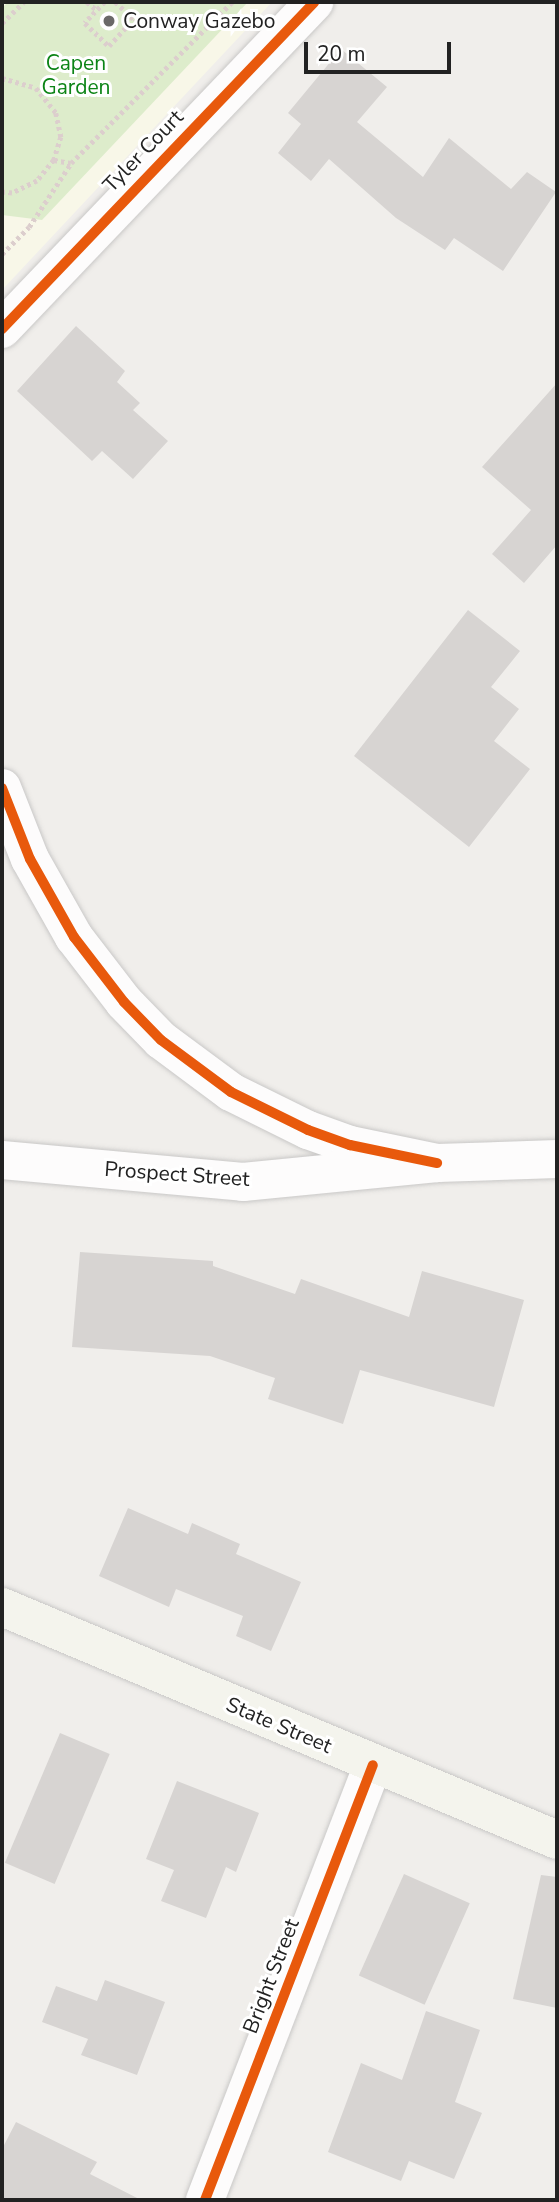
<!DOCTYPE html>
<html>
<head>
<meta charset="utf-8">
<style>
	body { margin:0 }
	#map { position:relative; width:559px; height:2202px; overflow:hidden; background:#f0eeeb; font-family:"Nunito Sans",sans-serif }
	div>[style] { position:absolute }
	[style*='--x'] { left:calc(var(--x)*1px); top:calc(var(--y)*1px); width:calc(var(--w)*1px); rotate:calc(var(--a)*1deg) }
	.education>* { inset:0; background:#f8f7e8 }
	.grass>* { inset:0; background:#ddeccb }
	.building>* { inset:0; background:#d7d4d2; transform-origin:0 0 }
	.path>* { height:4.5px; margin-top:-2.25px; transform-origin:0; background:repeating-linear-gradient(90deg,#dccecd 0 3.5px,transparent 0 7px) }
	.roads { filter:drop-shadow(0 0 2px #c9c8c7) drop-shadow(0 0 2px #c9c8c7) }
	.street>* { height:38px; margin:-19px; padding:0 19px; transform-origin:19px; border-radius:19px; background:#fdfcfc }
	.secondary>* { height:38px; margin:-19px; padding:0 19px; transform-origin:19px; border-radius:19px; background:#f4f4ed }
	.cycleway>* { height:10px; margin:-5px; padding:0 5px; transform-origin:5px; border-radius:5px; background:#e8590c }
	.dots>* { width:19px; height:19px; translate:-50% -50%; box-sizing:border-box; border:4px solid #fff; border-radius:50% }
	span { translate:-50% -50%; white-space:nowrap; text-align:center; line-height:1.15; -webkit-text-stroke:6px #fff; paint-order:stroke }
	.poi-label { font-size:21px; color:#222 }
	.left { translate:0 -50%; text-align:left }
	.park-label { font-size:21px; color:#0c8416 }
	.street-label { font-size:21px; color:#222 }
	.frame { position:absolute; inset:0; border:4px solid #222; pointer-events:none }
	.scale { position:absolute; left:304px; top:42px; width:147px; height:32px; box-sizing:border-box; border:4px solid #222; border-top:0; padding-left:9px; font-size:21px; line-height:24px; white-space:nowrap; color:#222; -webkit-text-stroke:5px #fff; paint-order:stroke }
</style>
</head>
<body>
<div id="map">
	<div class="education">
		<div style="clip-path:polygon(2px 2px,272px 2px,2px 290px)"></div>
	</div>
	<div class="grass">
		<div style="clip-path:polygon(8px 2px,248px 2px,42px 220px,2px 215px,2px 8px)"></div>
	</div>
	<div class="building">
		<div style="clip-path:polygon(341px 49px,387px 87px,357px 122px,423px 177px,449px 138px,511px 189px,527px 172px,556px 192px,503px 271px,454px 238px,445px 250px,396px 218px,329px 159px,311px 181px,278px 153px,301px 124px,288px 113px)"></div>
		<div style="clip-path:polygon(76px 326px,125px 371px,117px 382px,140px 403px,133px 410px,168px 441px,133px 479px,102px 451px,92px 461px,17px 391px)"></div>
		<div style="clip-path:polygon(557px 383px,557px 545px,524px 583px,492px 554px,531px 510px,482px 467px)"></div>
		<div style="clip-path:polygon(468px 610px,520px 651px,491px 687px,519px 709px,494px 741px,530px 769px,469px 847px,354px 756px)"></div>
		<div style="clip-path:polygon(80px 1252px,213px 1261px,213px 1266px,295px 1294px,301px 1279px,409px 1317px,422px 1271px,524px 1300px,494px 1407px,360px 1370px,343px 1424px,268px 1399px,275px 1378px,210px 1356px,72px 1347px)"></div>
		<div style="clip-path:polygon(128px 1508px,188px 1534px,192px 1523px,240px 1544px,236px 1554px,301px 1582px,271px 1651px,236px 1636px,243px 1616px,176px 1589px,169px 1607px,99px 1576px)"></div>
		<div style="left:60px;top:1733px;width:54px;height:141px;rotate:23deg"></div>
		<div style="clip-path:polygon(177px 1781px,259px 1813px,236px 1872px,226px 1867px,206px 1918px,161px 1901px,174px 1870px,146px 1859px)"></div>
		<div style="left:404px;top:1874px;width:72px;height:111px;rotate:24deg"></div>
		<div style="clip-path:polygon(541px 1875px,557px 1877px,557px 2008px,513px 1999px)"></div>
		<div style="clip-path:polygon(105px 1980px,165px 2002px,137px 2075px,81px 2055px,88px 2039px,42px 2022px,56px 1986px,97px 2001px)"></div>
		<div style="clip-path:polygon(426px 2011px,480px 2030px,455px 2102px,482px 2113px,454px 2179px,409px 2161px,401px 2181px,328px 2152px,361px 2063px,402px 2080px)"></div>
		<div style="clip-path:polygon(16px 2122px,97px 2162px,90px 2174px,141px 2200px,2px 2200px,2px 2149px)"></div>
	</div>
	<div class="path">
		<div style="--x:87;--y:2;--w:13;--a:39"></div>
		<div style="--x:105;--y:2;--w:29;--a:134"></div>
		<div style="--x:85;--y:23;--w:33;--a:44"></div>
		<div style="--x:109;--y:46;--w:36;--a:-48"></div>
		<div style="--x:133;--y:19;--w:25;--a:-137"></div>
		<div style="--x:2;--y:23;--w:30;--a:-44"></div>
		<div style="--x:2;--y:78;--w:35;--a:16"></div>
		<div style="--x:36;--y:88;--w:32;--a:51"></div>
		<div style="--x:56;--y:113;--w:25;--a:78"></div>
		<div style="--x:61;--y:137;--w:24;--a:107"></div>
		<div style="--x:54;--y:160;--w:27;--a:129"></div>
		<div style="--x:37;--y:181;--w:28;--a:154"></div>
		<div style="--x:12;--y:193;--w:10;--a:-174"></div>
		<div style="--x:54;--y:160;--w:17;--a:10"></div>
		<div style="--x:71;--y:163;--w:228;--a:-45"></div>
		<div style="--x:2;--y:254;--w:38;--a:-45"></div>
		<div style="--x:29;--y:227;--w:77;--a:-56.7"></div>
	</div>
	<div class="roads">
		<div class="street">
			<div style="--x:2;--y:329;--w:452;--a:-46.3"></div>
			<div style="--x:2;--y:788;--w:76;--a:68.5"></div>
			<div style="--x:30;--y:859;--w:90;--a:60.6"></div>
			<div style="--x:74;--y:937;--w:82;--a:52.4"></div>
			<div style="--x:124;--y:1002;--w:53;--a:45.8"></div>
			<div style="--x:161;--y:1040;--w:87;--a:36.6"></div>
			<div style="--x:231;--y:1092;--w:86;--a:26.3"></div>
			<div style="--x:308;--y:1130;--w:45;--a:19.7"></div>
			<div style="--x:350;--y:1145;--w:89;--a:11.7"></div>
			<div style="--x:2;--y:1160;--w:242;--a:5.2"></div>
			<div style="--x:243;--y:1182;--w:195;--a:-5.6"></div>
			<div style="--x:437;--y:1163;--w:120;--a:-1.9"></div>
			<div style="--x:205;--y:2200;--w:466;--a:-68.9"></div>
		</div>
		<div class="secondary">
			<div style="--x:2;--y:1607;--w:602;--a:22.77"></div>
		</div>
	</div>
	<div class="cycleway">
		<div style="--x:2;--y:329;--w:452;--a:-46.3"></div>
		<div style="--x:2;--y:788;--w:76;--a:68.5"></div>
		<div style="--x:30;--y:859;--w:90;--a:60.6"></div>
		<div style="--x:74;--y:937;--w:82;--a:52.4"></div>
		<div style="--x:124;--y:1002;--w:53;--a:45.8"></div>
		<div style="--x:161;--y:1040;--w:87;--a:36.6"></div>
		<div style="--x:231;--y:1092;--w:86;--a:26.3"></div>
		<div style="--x:308;--y:1130;--w:45;--a:19.7"></div>
		<div style="--x:350;--y:1145;--w:89;--a:11.7"></div>
		<div style="--x:205;--y:2200;--w:466;--a:-68.9"></div>
	</div>
	<div class="dots">
		<div style="left:109px;top:21px;background:#6a6968"></div>
	</div>
	<div class="poi-label">
		<span class="left" style="left:123px;top:21px">Conway Gazebo</span>
	</div>
	<div class="park-label">
		<span style="left:76px;top:75px">Capen<br>Garden</span>
	</div>
	<div class="street-label">
		<span style="left:143px;top:151px;rotate:-46deg">Tyler Court</span>
		<span style="left:177px;top:1174px;rotate:4deg">Prospect Street</span>
		<span style="left:279px;top:1725px;rotate:23deg">State Street</span>
		<span style="left:271px;top:1976px;rotate:-69deg">Bright Street</span>
	</div>
	<div class="frame"></div>
	<div class="scale">20 m</div>
</div>
</body>
</html>
